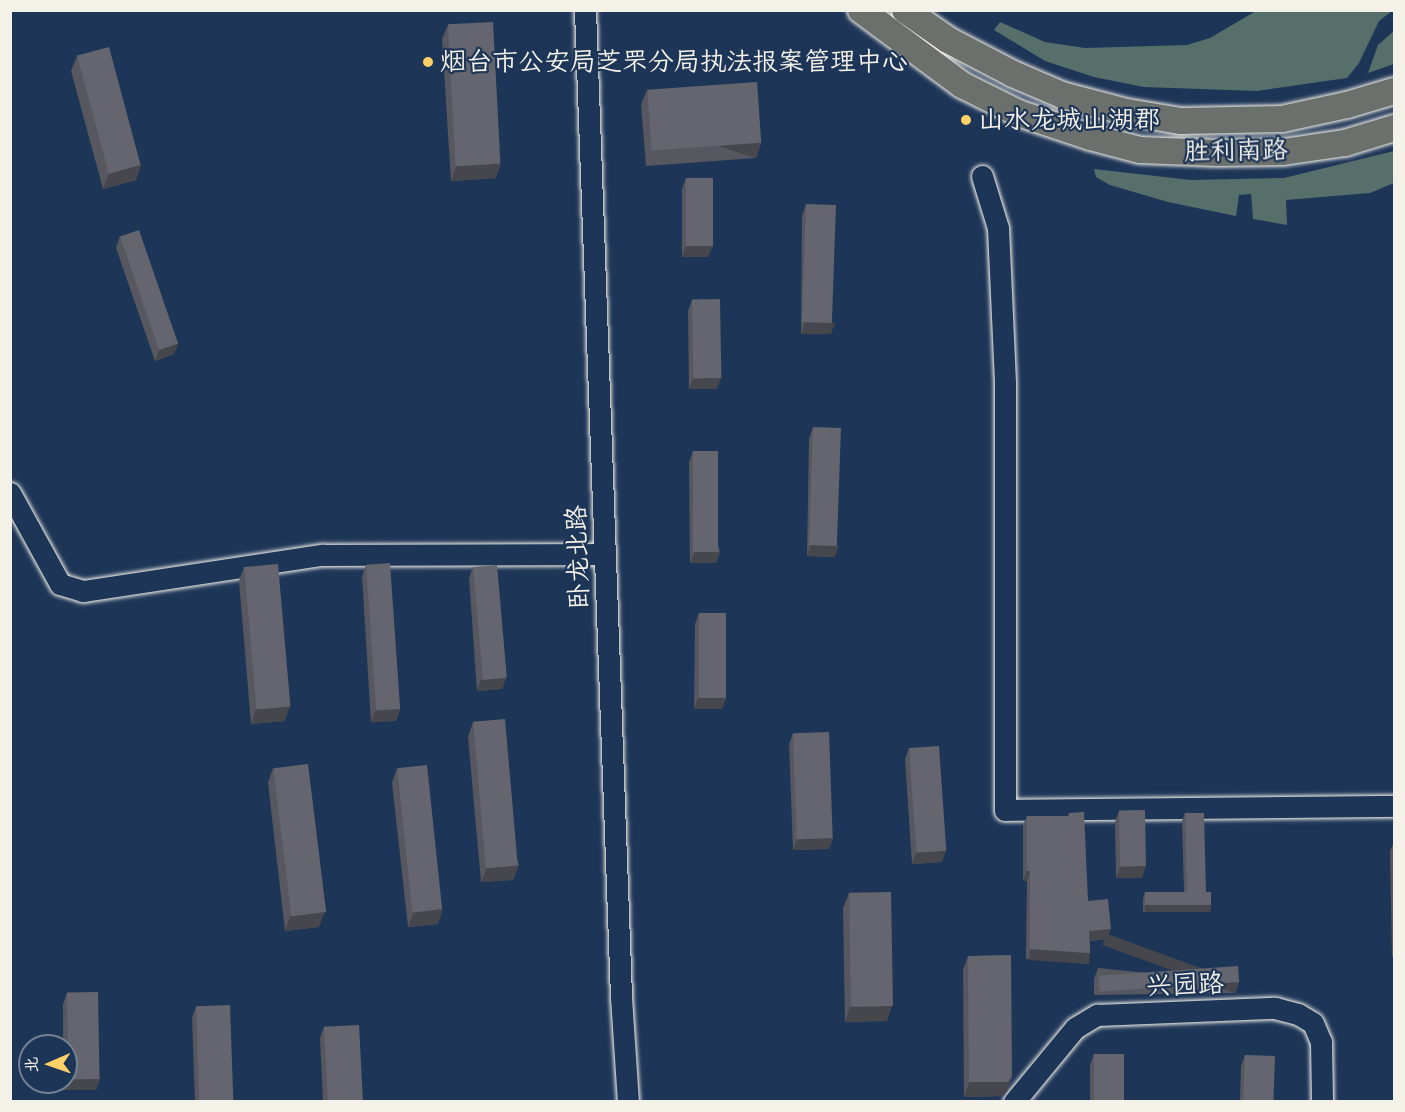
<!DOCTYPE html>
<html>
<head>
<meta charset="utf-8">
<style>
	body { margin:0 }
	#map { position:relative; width:1405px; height:1112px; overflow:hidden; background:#1d3557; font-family:Caveat,"LXGW WenKai TC",sans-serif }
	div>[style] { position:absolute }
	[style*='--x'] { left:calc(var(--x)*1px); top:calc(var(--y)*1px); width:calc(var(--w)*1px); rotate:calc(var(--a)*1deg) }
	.green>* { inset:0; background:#576f6b }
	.roads { filter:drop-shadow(0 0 2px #f4f1e8) drop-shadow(0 0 2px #f4f1e8) }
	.minor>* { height:21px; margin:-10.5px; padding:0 10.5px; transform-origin:10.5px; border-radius:10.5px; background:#1d3557 }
	.major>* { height:26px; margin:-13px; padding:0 13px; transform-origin:13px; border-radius:13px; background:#6c706d }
	.wall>* { inset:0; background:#56575f }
	.shaded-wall>* { inset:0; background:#46474d; transform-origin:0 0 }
	.building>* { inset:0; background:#64656e; transform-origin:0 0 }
	.dots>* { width:16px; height:16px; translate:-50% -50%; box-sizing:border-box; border:3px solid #1d3557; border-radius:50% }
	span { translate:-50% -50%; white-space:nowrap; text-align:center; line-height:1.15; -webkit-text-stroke:4.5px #1d3557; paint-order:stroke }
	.poi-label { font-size:26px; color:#f4f1e8 }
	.left { translate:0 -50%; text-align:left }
	.street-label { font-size:26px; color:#f4f1e8 }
	.frame { position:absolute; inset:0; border:12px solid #f4f1e8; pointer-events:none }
	.north { position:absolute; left:18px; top:1034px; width:60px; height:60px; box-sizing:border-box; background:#1d3557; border:2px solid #738091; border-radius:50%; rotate:268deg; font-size:16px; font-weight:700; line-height:24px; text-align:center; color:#f4f1e8 }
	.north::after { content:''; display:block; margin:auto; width:21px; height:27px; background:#ffd166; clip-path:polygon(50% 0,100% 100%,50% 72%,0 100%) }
</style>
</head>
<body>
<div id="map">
	<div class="green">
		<div style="clip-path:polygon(1292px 10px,1392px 11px,1379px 21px,1359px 63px,1347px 78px,1257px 91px,1144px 87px,1094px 77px,1045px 61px,994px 30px,1000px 22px,1045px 42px,1085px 48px,1187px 45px,1210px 38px,1256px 11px)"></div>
		<div style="clip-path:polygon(1394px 31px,1394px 64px,1368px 73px,1378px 45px)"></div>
		<div style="clip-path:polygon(1394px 151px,1394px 183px,1370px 193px,1286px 200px,1287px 225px,1253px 219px,1251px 194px,1239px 195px,1236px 216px,1168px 202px,1110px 185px,1096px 177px,1094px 169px,1191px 180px,1284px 178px)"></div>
	</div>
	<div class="roads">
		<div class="minor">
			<div style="--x:585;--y:10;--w:988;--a:87.91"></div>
			<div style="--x:621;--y:997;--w:105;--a:86.2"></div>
			<div style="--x:982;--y:176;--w:54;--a:72.9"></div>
			<div style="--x:998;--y:228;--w:155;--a:87.4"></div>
			<div style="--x:1005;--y:383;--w:427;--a:90"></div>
			<div style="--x:1005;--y:810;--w:389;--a:-0.6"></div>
			<div style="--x:10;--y:493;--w:104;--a:61.2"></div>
			<div style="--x:60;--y:584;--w:24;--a:17"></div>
			<div style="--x:83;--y:591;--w:242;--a:-8.6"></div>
			<div style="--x:322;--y:555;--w:283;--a:-0.2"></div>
			<div style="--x:1014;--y:1102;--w:96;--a:-50.5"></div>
			<div style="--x:1075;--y:1028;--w:26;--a:-31"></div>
			<div style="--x:1097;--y:1015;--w:178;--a:-2.3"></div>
			<div style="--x:1275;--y:1008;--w:24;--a:15"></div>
			<div style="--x:1298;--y:1014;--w:17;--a:31"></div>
			<div style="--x:1313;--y:1023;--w:21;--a:67"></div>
			<div style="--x:1321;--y:1042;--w:60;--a:89"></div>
		</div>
		<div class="major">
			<div style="--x:861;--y:10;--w:126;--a:36.6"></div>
			<div style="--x:962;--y:85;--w:63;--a:26.6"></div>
			<div style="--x:1018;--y:113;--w:76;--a:18.4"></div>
			<div style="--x:1090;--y:137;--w:52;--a:14.6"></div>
			<div style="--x:1140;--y:150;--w:77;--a:2.2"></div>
			<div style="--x:1217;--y:153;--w:66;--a:-0.9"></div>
			<div style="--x:1283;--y:152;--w:63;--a:-8.3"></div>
			<div style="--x:1345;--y:143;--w:51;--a:-17"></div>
			<div style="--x:905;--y:10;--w:52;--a:34.9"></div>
			<div style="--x:948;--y:40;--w:73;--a:27.6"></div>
			<div style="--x:1013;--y:74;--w:53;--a:23.2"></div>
			<div style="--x:1062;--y:95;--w:67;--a:14.7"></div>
			<div style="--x:1127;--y:112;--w:55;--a:9.5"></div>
			<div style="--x:1181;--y:121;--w:101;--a:-1.1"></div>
			<div style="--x:1282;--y:119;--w:66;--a:-12.2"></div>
			<div style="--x:1347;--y:105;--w:49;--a:-16.6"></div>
		</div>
	</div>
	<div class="wall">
		<div style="clip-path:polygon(448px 25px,496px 178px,451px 181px,442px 39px)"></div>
		<div style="clip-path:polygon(77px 56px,141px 165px,136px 180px,103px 189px,71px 71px)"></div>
		<div style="clip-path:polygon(647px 90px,761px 143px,756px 158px,646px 166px,641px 105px)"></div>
		<div style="clip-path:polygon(686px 178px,708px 257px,682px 257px,682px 189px)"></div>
		<div style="clip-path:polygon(806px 204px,831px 334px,801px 334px,802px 216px)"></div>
		<div style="clip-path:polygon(120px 236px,178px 343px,174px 354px,155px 361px,116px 248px)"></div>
		<div style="clip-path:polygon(692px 300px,717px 389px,689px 389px,688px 311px)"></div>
		<div style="clip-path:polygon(813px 427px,835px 557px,807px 556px,809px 439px)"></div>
		<div style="clip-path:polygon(693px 451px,720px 552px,716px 563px,690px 563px,689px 463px)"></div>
		<div style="clip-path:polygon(366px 565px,400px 709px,396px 721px,371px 722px,362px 576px)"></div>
		<div style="clip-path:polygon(244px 567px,285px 721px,251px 724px,239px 581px)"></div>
		<div style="clip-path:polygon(473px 567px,506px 678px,502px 689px,477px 691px,469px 578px)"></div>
		<div style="clip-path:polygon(699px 613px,726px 698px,722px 709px,694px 709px,695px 624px)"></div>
		<div style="clip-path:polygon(473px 722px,519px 865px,513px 880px,481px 882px,468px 737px)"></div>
		<div style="clip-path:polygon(793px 733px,833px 838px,829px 849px,793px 850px,789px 744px)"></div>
		<div style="clip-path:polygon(909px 748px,942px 862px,912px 864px,905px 759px)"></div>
		<div style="clip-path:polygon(273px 768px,319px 927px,285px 931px,268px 783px)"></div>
		<div style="clip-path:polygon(397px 768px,438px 924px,408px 927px,392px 783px)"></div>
		<div style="clip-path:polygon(1119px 811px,1142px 878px,1116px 878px,1115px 822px)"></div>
		<div style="clip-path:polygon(1069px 813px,1088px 901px,1107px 939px,1090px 941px,1090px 953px,1087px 963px,1026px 959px,1027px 881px,1023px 881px,1023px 825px,1027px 816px,1068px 816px)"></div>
		<div style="clip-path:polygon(1185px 813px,1206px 892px,1208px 912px,1143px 912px,1143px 899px,1145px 892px,1184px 892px,1182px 821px)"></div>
		<div style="clip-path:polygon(1395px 840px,1395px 957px,1392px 957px,1390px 851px)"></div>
		<div style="clip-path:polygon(849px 893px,887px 1021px,845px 1022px,843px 908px)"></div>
		<div style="clip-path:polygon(968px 956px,1012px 1076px,1007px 1091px,1003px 1096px,964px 1097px,963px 970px)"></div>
		<div style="clip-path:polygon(1098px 968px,1239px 982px,1235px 993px,1094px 995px,1094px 979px)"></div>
		<div style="clip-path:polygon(67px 993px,100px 1079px,96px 1090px,64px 1090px,64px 1082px,66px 1082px,66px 1046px,63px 1046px,63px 1004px)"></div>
		<div style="clip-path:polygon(196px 1007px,234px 1101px,195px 1101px,192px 1018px)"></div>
		<div style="clip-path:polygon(324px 1027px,363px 1101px,323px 1101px,320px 1038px)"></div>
		<div style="clip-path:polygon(1395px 1035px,1395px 1101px,1393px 1101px)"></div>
		<div style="clip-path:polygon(1094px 1054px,1124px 1101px,1090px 1101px,1090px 1065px)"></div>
		<div style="clip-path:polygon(1245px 1055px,1274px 1101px,1240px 1101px,1241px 1066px)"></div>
	</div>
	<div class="shaded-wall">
		<div style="left:761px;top:143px;width:16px;height:110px;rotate:108deg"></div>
		<div style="clip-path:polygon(501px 164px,496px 178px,451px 181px,456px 166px)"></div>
		<div style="clip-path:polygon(141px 165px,136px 180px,103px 189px,109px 174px)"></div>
		<div style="clip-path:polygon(686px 246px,713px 246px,708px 257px,682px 257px)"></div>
		<div style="clip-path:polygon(805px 322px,835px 323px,831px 334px,801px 334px)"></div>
		<div style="clip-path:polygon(178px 343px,174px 354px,155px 361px,159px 350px)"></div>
		<div style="clip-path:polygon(693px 378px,721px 378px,717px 389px,689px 389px)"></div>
		<div style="clip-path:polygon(811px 545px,839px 546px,835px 557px,807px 556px)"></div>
		<div style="clip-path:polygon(695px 552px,720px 552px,716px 563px,690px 563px)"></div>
		<div style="clip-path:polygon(506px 678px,502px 689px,477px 691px,481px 680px)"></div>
		<div style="clip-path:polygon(698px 698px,726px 698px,722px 709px,694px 709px)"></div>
		<div style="clip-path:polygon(290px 706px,285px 721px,251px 724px,256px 709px)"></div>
		<div style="clip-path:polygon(400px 709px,396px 721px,371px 722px,375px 711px)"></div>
		<div style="clip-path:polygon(833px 838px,829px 849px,793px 850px,797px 839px)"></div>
		<div style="clip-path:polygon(946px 851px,942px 862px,912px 864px,916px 852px)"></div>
		<div style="clip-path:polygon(519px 865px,513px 880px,481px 882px,487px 868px)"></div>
		<div style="clip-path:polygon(1146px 866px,1142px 878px,1116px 878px,1120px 867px)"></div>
		<div style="clip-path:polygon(1027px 871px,1030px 871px,1027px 881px,1023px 881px)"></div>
		<div style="left:1145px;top:905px;width:66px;height:7px"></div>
		<div style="clip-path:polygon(443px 909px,438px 924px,408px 927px,413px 913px)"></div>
		<div style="clip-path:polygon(325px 912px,319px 927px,285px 931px,290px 916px)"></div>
		<div style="clip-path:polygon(1111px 929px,1107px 939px,1086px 941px,1089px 931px)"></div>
		<div style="left:1030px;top:949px;width:60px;height:11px;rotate:4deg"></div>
		<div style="left:1239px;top:982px;width:12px;height:141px;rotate:110deg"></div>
		<div style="clip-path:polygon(892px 1006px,887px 1021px,845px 1022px,850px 1007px)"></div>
		<div style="clip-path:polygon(1012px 1076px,1007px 1091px,1003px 1096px,964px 1097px,969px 1082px)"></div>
		<div style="clip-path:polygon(68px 1079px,100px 1079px,96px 1090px,64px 1090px)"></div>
	</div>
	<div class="building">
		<div style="left:493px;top:22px;width:142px;height:45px;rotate:87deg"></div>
		<div style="left:109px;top:47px;width:122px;height:33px;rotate:75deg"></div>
		<div style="left:757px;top:82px;width:61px;height:110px;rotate:86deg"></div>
		<div style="left:686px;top:178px;width:27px;height:68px"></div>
		<div style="left:806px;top:204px;width:30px;height:118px;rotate:2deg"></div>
		<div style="left:139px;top:230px;width:120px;height:20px;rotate:71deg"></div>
		<div style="left:720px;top:299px;width:79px;height:28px;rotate:89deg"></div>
		<div style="left:813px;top:427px;width:28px;height:118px;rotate:2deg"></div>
		<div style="left:693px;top:451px;width:25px;height:101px"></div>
		<div style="left:390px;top:563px;width:146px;height:24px;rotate:86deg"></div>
		<div style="left:278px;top:564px;width:143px;height:34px;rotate:85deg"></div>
		<div style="left:497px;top:565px;width:113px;height:24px;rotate:85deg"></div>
		<div style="left:699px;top:613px;width:27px;height:85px"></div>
		<div style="left:505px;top:719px;width:147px;height:32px;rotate:85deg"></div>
		<div style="left:829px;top:732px;width:106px;height:36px;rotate:88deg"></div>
		<div style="left:939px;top:746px;width:105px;height:30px;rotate:86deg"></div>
		<div style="left:308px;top:764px;width:149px;height:35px;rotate:83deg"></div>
		<div style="left:427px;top:765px;width:145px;height:30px;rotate:84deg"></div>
		<div style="left:1145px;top:810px;width:56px;height:26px;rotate:89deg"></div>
		<div style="clip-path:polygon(1084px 812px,1088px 901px,1108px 899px,1111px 929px,1089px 931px,1090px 953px,1030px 949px,1030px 871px,1027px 871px,1027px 816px,1069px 816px,1069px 813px)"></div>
		<div style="clip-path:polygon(1185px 813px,1204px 813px,1206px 892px,1211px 892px,1211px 905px,1145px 905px,1145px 892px,1187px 892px)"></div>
		<div style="left:891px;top:892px;width:114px;height:42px;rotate:89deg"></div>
		<div style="clip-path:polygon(1011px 955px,1012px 1076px,1008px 1082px,969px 1082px,968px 956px)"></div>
		<div style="left:1238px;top:966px;width:16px;height:140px;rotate:86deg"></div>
		<div style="left:98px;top:992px;width:87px;height:31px;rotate:89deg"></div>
		<div style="left:230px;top:1005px;width:96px;height:34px;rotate:88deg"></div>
		<div style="left:359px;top:1025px;width:76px;height:35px;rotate:87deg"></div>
		<div style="left:1094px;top:1054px;width:30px;height:47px"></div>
		<div style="left:1245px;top:1055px;width:30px;height:46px;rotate:2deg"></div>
	</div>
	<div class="dots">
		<div style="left:428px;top:62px;background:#ffd166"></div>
		<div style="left:966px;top:120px;background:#ffd166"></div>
	</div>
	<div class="poi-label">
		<span class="left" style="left:440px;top:62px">烟台市公安局芝罘分局执法报案管理中心</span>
		<span class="left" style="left:978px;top:120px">山水龙城山湖郡</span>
	</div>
	<div class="street-label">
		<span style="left:1236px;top:151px;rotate:-1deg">胜利南路</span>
		<span style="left:578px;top:557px;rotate:-92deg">卧龙北路</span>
		<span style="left:1185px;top:985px;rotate:-2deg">兴园路</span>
	</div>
	<div class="frame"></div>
	<div class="north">北</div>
</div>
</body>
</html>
